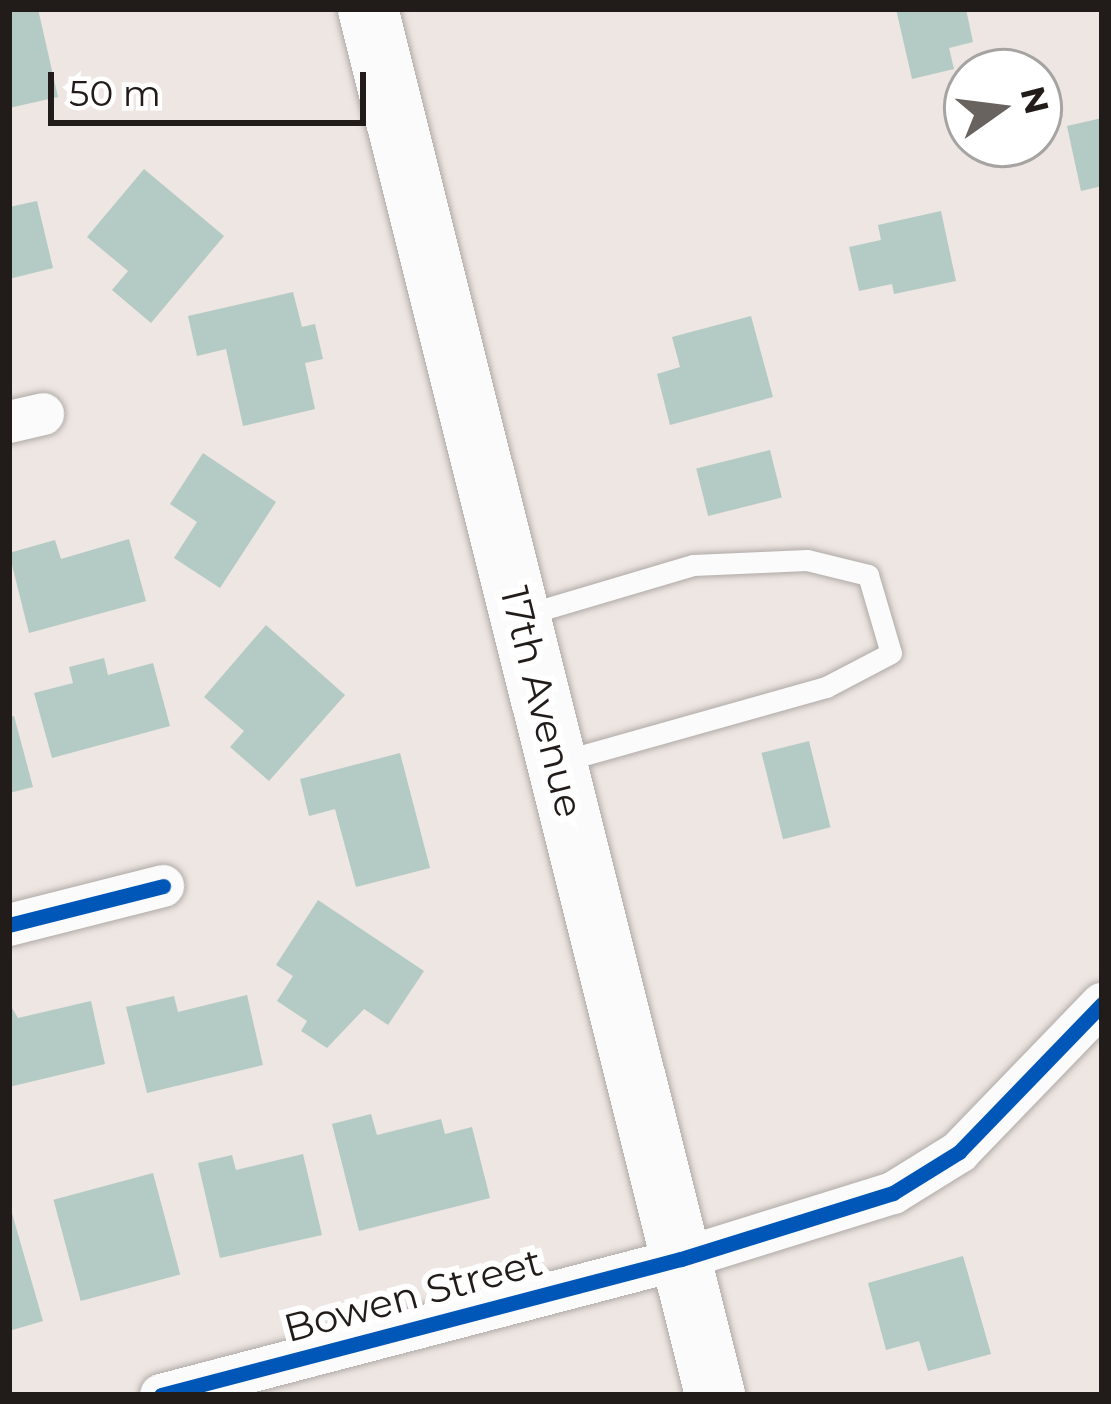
<!DOCTYPE html>
<html>
<head>
<meta charset="utf-8">
<style>
	body { margin:0 }
	#map { position:relative; width:1111px; height:1404px; overflow:hidden; background:#eee6e2; font-family:Montserrat,sans-serif }
	div>[style] { position:absolute }
	[style*='--x'] { left:calc(var(--x)*1px); top:calc(var(--y)*1px); width:calc(var(--w)*1px); rotate:calc(var(--a)*1deg) }
	.building>* { inset:0; background:#b4cac4; transform-origin:0 0 }
	.roads { filter:drop-shadow(0 0 3px #afaaa7) drop-shadow(0 0 3px #afaaa7) }
	.service>* { height:21px; margin:-10.5px; padding:0 10.5px; transform-origin:10.5px; border-radius:10.5px; background:#fcfbfb }
	.minor>* { height:42px; margin:-21px; padding:0 21px; transform-origin:21px; border-radius:21px; background:#fcfbfb }
	.secondary>* { height:60px; margin:-30px; padding:0 30px; transform-origin:30px; border-radius:30px; background:#fcfbfb }
	.cycleway>* { height:15px; margin:-7.5px; padding:0 7.5px; transform-origin:7.5px; border-radius:7.5px; background:#0057b8 }
	span { translate:-50% -50%; white-space:nowrap; text-align:center; line-height:1.15; -webkit-text-stroke:12px #fff; paint-order:stroke }
	.street-label { font-size:39px; color:#211c1a }
	.frame { position:absolute; inset:0; border:12px solid #211c1a; pointer-events:none }
	.north { position:absolute; left:943px; top:48px; width:120px; height:120px; box-sizing:border-box; background:#fff; border:3px solid #a6a4a3; border-radius:50%; rotate:76deg; font-size:33px; font-weight:700; line-height:48px; text-align:center; color:#211c1a }
	.north::after { content:''; display:block; margin:auto; width:42px; height:54px; background:#696360; clip-path:polygon(50% 0,100% 100%,50% 72%,0 100%) }
	.scale { position:absolute; left:48px; top:72px; width:318px; height:54px; box-sizing:border-box; border:6px solid #211c1a; border-top:0; padding-left:15px; font-size:36px; line-height:42px; white-space:nowrap; color:#211c1a; -webkit-text-stroke:9px #fff; paint-order:stroke }
</style>
</head>
<body>
<div id="map">
	<div class="building">
		<div style="clip-path:polygon(9px 9px,38px 9px,58px 97px,9px 108px)"></div>
		<div style="clip-path:polygon(896px 9px,966px 9px,973px 42px,949px 48px,954px 69px,912px 79px)"></div>
		<div style="clip-path:polygon(1102px 118px,1102px 186px,1081px 191px,1067px 126px)"></div>
		<div style="clip-path:polygon(144px 169px,224px 236px,151px 323px,112px 290px,128px 271px,87px 237px)"></div>
		<div style="clip-path:polygon(37px 201px,53px 268px,9px 279px,9px 207px)"></div>
		<div style="clip-path:polygon(941px 211px,956px 281px,894px 294px,892px 284px,859px 291px,849px 247px,881px 240px,878px 225px)"></div>
		<div style="clip-path:polygon(293px 292px,302px 327px,315px 324px,323px 359px,305px 363px,315px 409px,243px 426px,226px 349px,197px 356px,188px 316px)"></div>
		<div style="clip-path:polygon(751px 316px,773px 397px,670px 425px,657px 374px,680px 367px,672px 337px)"></div>
		<div style="left:770px;top:450px;width:49px;height:76px;rotate:76deg"></div>
		<div style="clip-path:polygon(203px 453px,276px 502px,220px 588px,174px 558px,197px 522px,170px 504px)"></div>
		<div style="clip-path:polygon(129px 539px,146px 601px,29px 633px,9px 553px,55px 540px,61px 559px)"></div>
		<div style="clip-path:polygon(266px 625px,345px 695px,269px 781px,230px 747px,244px 731px,204px 697px)"></div>
		<div style="clip-path:polygon(104px 658px,108px 675px,153px 663px,170px 726px,52px 758px,34px 693px,73px 683px,69px 667px)"></div>
		<div style="clip-path:polygon(14px 716px,33px 787px,9px 793px,9px 717px)"></div>
		<div style="left:809px;top:741px;width:89px;height:49px;rotate:76deg"></div>
		<div style="clip-path:polygon(400px 753px,430px 868px,356px 887px,335px 809px,309px 816px,300px 779px)"></div>
		<div style="clip-path:polygon(318px 900px,424px 971px,388px 1025px,364px 1009px,327px 1048px,301px 1031px,307px 1021px,277px 1001px,293px 976px,276px 965px)"></div>
		<div style="clip-path:polygon(247px 995px,263px 1065px,147px 1093px,126px 1007px,174px 996px,178px 1012px)"></div>
		<div style="clip-path:polygon(91px 1001px,105px 1064px,9px 1087px,9px 1003px,18px 1018px)"></div>
		<div style="clip-path:polygon(371px 1114px,377px 1135px,441px 1119px,445px 1134px,472px 1127px,490px 1198px,359px 1231px,332px 1124px)"></div>
		<div style="clip-path:polygon(303px 1154px,322px 1235px,220px 1258px,198px 1163px,232px 1155px,236px 1170px)"></div>
		<div style="left:153px;top:1173px;width:105px;height:103px;rotate:75deg"></div>
		<div style="clip-path:polygon(9px 1203px,43px 1321px,9px 1331px)"></div>
		<div style="clip-path:polygon(963px 1256px,991px 1354px,928px 1371px,919px 1341px,886px 1350px,868px 1283px)"></div>
	</div>
	<div class="roads">
		<div class="service">
			<div style="--x:521;--y:616;--w:179;--a:-16.5"></div>
			<div style="--x:693;--y:565;--w:114;--a:-2.5"></div>
			<div style="--x:807;--y:560;--w:63;--a:13.8"></div>
			<div style="--x:868;--y:575;--w:81;--a:73.6"></div>
			<div style="--x:891;--y:653;--w:73;--a:152.4"></div>
			<div style="--x:826;--y:687;--w:274;--a:164.3"></div>
		</div>
		<div class="minor">
			<div style="--x:9;--y:422;--w:35;--a:-13"></div>
			<div style="--x:9;--y:925;--w:159;--a:-14.2"></div>
			<div style="--x:161;--y:1395;--w:537;--a:-14.66"></div>
			<div style="--x:681;--y:1259;--w:222;--a:-17.3"></div>
			<div style="--x:893;--y:1193;--w:78;--a:-31.8"></div>
			<div style="--x:959;--y:1152;--w:206;--a:-46"></div>
		</div>
		<div class="secondary">
			<div style="--x:368;--y:9;--w:1429;--a:75.94"></div>
		</div>
	</div>
	<div class="cycleway">
		<div style="--x:9;--y:925;--w:159;--a:-14.2"></div>
		<div style="--x:161;--y:1395;--w:537;--a:-14.66"></div>
		<div style="--x:681;--y:1259;--w:222;--a:-17.3"></div>
		<div style="--x:893;--y:1193;--w:78;--a:-31.8"></div>
		<div style="--x:959;--y:1152;--w:206;--a:-46"></div>
	</div>
	<div class="street-label">
		<span style="left:542px;top:702px;rotate:76deg">17th Avenue</span>
		<span style="left:413px;top:1295px;rotate:-15deg">Bowen Street</span>
	</div>
	<div class="frame"></div>
	<div class="north">N</div>
	<div class="scale">50 m</div>
</div>
</body>
</html>
